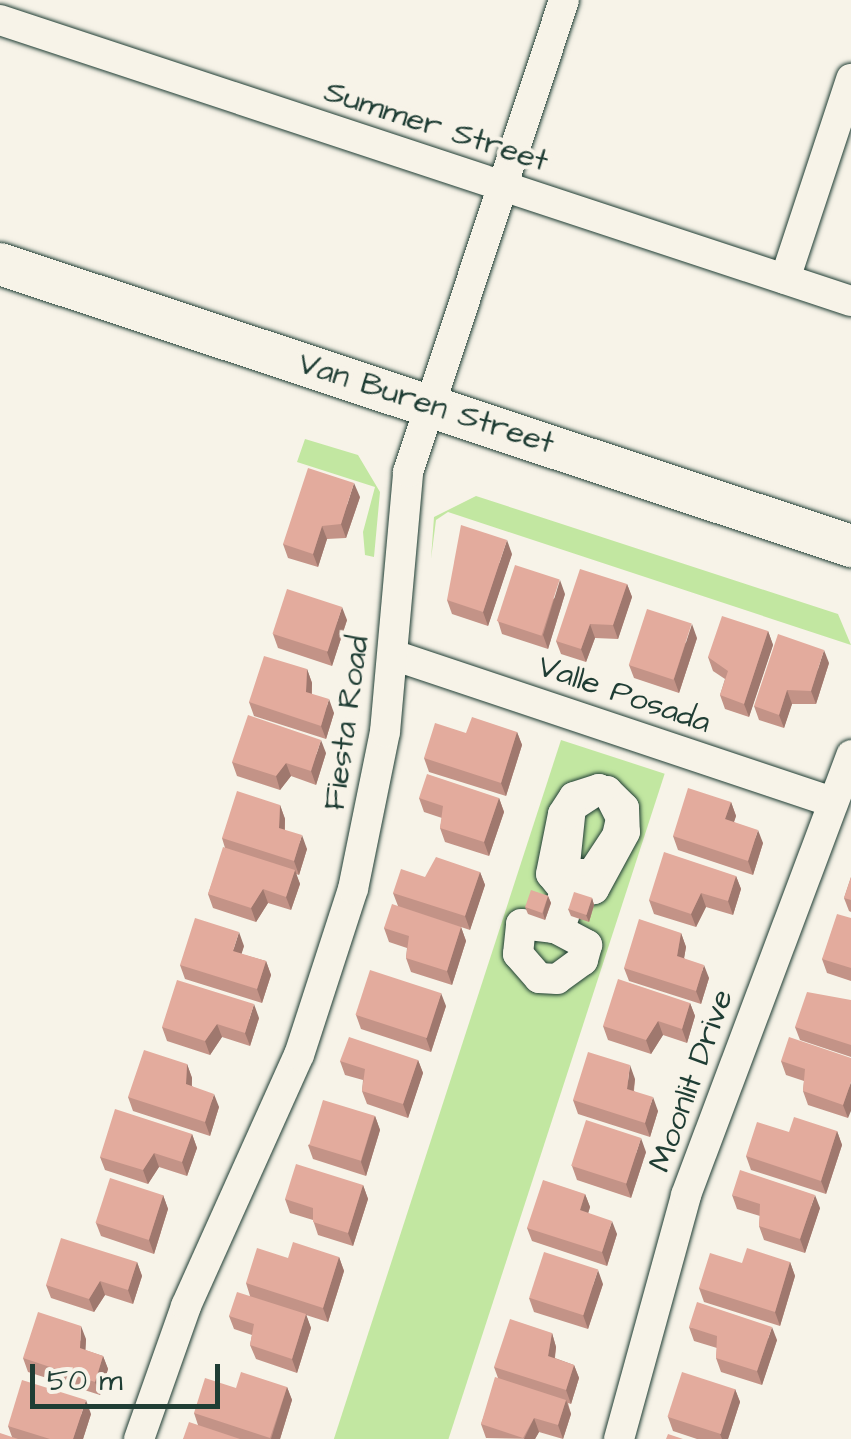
<!DOCTYPE html>
<html>
<head>
<meta charset="utf-8">
<style>
	body { margin:0 }
	#map { position:relative; width:851px; height:1439px; overflow:hidden; background:#f7f3e8; font-family:"Architects Daughter",sans-serif }
	div>[style] { position:absolute }
	[style*='--x'] { left:calc(var(--x)*1px); top:calc(var(--y)*1px); width:calc(var(--w)*1px); rotate:calc(var(--a)*1deg) }
	.green>* { inset:0; background:#c2e7a1; transform-origin:0 0 }
	.roads { filter:drop-shadow(0 0 2px #1f3d34) drop-shadow(0 0 2px #1f3d34) }
	.street>* { height:30px; margin:-15px; padding:0 15px; transform-origin:15px; border-radius:15px; background:#f7f3e8 }
	.secondary>* { height:42px; margin:-21px; padding:0 21px; transform-origin:21px; border-radius:21px; background:#f7f3e8 }
	.wall>* { inset:0; background:#c39387 }
	.shaded-wall>* { inset:0; background:#9f786e }
	.building>* { inset:0; background:#e3ab9d; transform-origin:0 0 }
	span { translate:-50% -50%; white-space:nowrap; text-align:center; line-height:1.15; -webkit-text-stroke:8px #f7f3e8; paint-order:stroke }
	.street-label { font-size:32px; color:#1f3d34 }
	.scale { position:absolute; left:30px; top:1364px; width:190px; height:45px; box-sizing:border-box; border:5px solid #1f3d34; border-top:0; padding-left:12px; font-size:30px; line-height:35px; white-space:nowrap; color:#1f3d34; -webkit-text-stroke:8px #f7f3e8; paint-order:stroke }
</style>
</head>
<body>
<div id="map">
	<div class="green">
		<div style="clip-path:polygon(305px 439px,358px 455px,380px 492px,374px 557px,365px 555px,363px 532px,375px 487px,297px 462px)"></div>
		<div style="clip-path:polygon(476px 496px,838px 614px,851px 645px,448px 512px,436px 520px,431px 559px,434px 517px)"></div>
		<div style="left:561px;top:740px;width:109px;height:736px;rotate:18deg"></div>
	</div>
	<div class="roads">
		<div class="street">
			<div style="--x:0;--y:20;--w:896;--a:18.27"></div>
			<div style="--x:785;--y:279;--w:211;--a:-71.7"></div>
			<div style="--x:393;--y:655;--w:464;--a:18.5"></div>
			<div style="--x:599;--y:789;--w:33;--a:147"></div>
			<div style="--x:571;--y:807;--w:67;--a:96"></div>
			<div style="--x:564;--y:874;--w:28;--a:0"></div>
			<div style="--x:592;--y:874;--w:45;--a:-56.7"></div>
			<div style="--x:617;--y:836;--w:18;--a:-77"></div>
			<div style="--x:621;--y:818;--w:30;--a:-117"></div>
			<div style="--x:607;--y:791;--w:24;--a:45"></div>
			<div style="--x:624;--y:808;--w:24;--a:88"></div>
			<div style="--x:625;--y:832;--w:65;--a:118.5"></div>
			<div style="--x:594;--y:889;--w:22;--a:170"></div>
			<div style="--x:572;--y:893;--w:39;--a:109"></div>
			<div style="--x:559;--y:930;--w:32;--a:28"></div>
			<div style="--x:587;--y:945;--w:16;--a:105"></div>
			<div style="--x:583;--y:960;--w:32;--a:144"></div>
			<div style="--x:557;--y:979;--w:18;--a:-177"></div>
			<div style="--x:539;--y:978;--w:32;--a:-131"></div>
			<div style="--x:518;--y:954;--w:30;--a:-84"></div>
			<div style="--x:521;--y:924;--w:32;--a:7"></div>
			<div style="--x:553;--y:928;--w:39;--a:-72"></div>
			<div style="--x:565;--y:891;--w:22;--a:-129"></div>
			<div style="--x:551;--y:874;--w:61;--a:-78.7"></div>
			<div style="--x:563;--y:814;--w:20;--a:-57"></div>
			<div style="--x:574;--y:797;--w:26;--a:-18"></div>
			<div style="--x:139;--y:1439;--w:141;--a:-70.5"></div>
			<div style="--x:186;--y:1306;--w:275;--a:-65.8"></div>
			<div style="--x:299;--y:1055;--w:175;--a:-72"></div>
			<div style="--x:353;--y:889;--w:160;--a:-78.5"></div>
			<div style="--x:385;--y:732;--w:261;--a:-84.9"></div>
			<div style="--x:408;--y:472;--w:497;--a:-71.7"></div>
			<div style="--x:619;--y:1439;--w:253;--a:-74.6"></div>
			<div style="--x:686;--y:1195;--w:470;--a:-69.4"></div>
		</div>
		<div class="secondary">
			<div style="--x:0;--y:264;--w:897;--a:18.33"></div>
		</div>
	</div>
	<div class="wall">
		<div style="clip-path:polygon(360px 497px,346px 538px,327px 539px,318px 567px,288px 558px,283px 544px)"></div>
		<div style="clip-path:polygon(512px 554px,488px 626px,452px 614px,447px 600px)"></div>
		<div style="clip-path:polygon(627px 584px,632px 597px,618px 639px,595px 638px,586px 662px,561px 654px,556px 641px)"></div>
		<div style="clip-path:polygon(565px 594px,548px 649px,502px 634px,498px 621px)"></div>
		<div style="clip-path:polygon(347px 620px,332px 666px,278px 648px,273px 634px)"></div>
		<div style="clip-path:polygon(768px 631px,773px 645px,749px 717px,725px 709px,720px 695px,725px 679px,713px 671px,708px 657px)"></div>
		<div style="clip-path:polygon(697px 638px,679px 693px,634px 678px,629px 665px)"></div>
		<div style="clip-path:polygon(829px 663px,816px 704px,792px 704px,784px 728px,759px 720px,754px 706px)"></div>
		<div style="clip-path:polygon(307px 669px,312px 683px,312px 694px,334px 713px,326px 739px,254px 716px,249px 702px)"></div>
		<div style="clip-path:polygon(517px 732px,522px 745px,506px 796px,429px 772px,424px 758px,466px 733px)"></div>
		<div style="clip-path:polygon(326px 753px,316px 785px,291px 776px,280px 790px,237px 776px,232px 762px)"></div>
		<div style="clip-path:polygon(419px 798px,499px 798px,504px 812px,489px 856px,445px 842px,440px 828px,442px 818px,424px 812px)"></div>
		<div style="clip-path:polygon(731px 802px,736px 816px,734px 822px,763px 843px,753px 875px,678px 850px,673px 836px)"></div>
		<div style="clip-path:polygon(280px 805px,285px 819px,285px 830px,307px 849px,299px 875px,296px 874px,300px 884px,291px 910px,268px 903px,256px 922px,213px 908px,208px 894px,225px 848px,222px 838px)"></div>
		<div style="clip-path:polygon(480px 872px,485px 885px,470px 930px,461px 927px,466px 941px,452px 985px,411px 972px,406px 958px,407px 948px,389px 942px,384px 928px,398px 906px,393px 893px,425px 877px)"></div>
		<div style="clip-path:polygon(736px 876px,741px 889px,733px 915px,706px 907px,696px 927px,654px 914px,649px 900px)"></div>
		<div style="clip-path:polygon(851px 877px,851px 912px,849px 911px,844px 898px)"></div>
		<div style="clip-path:polygon(548px 896px,551px 903px,545px 920px,528px 914px,525px 907px)"></div>
		<div style="clip-path:polygon(592px 898px,594px 905px,589px 922px,571px 916px,568px 909px)"></div>
		<div style="clip-path:polygon(851px 918px,851px 981px,827px 973px,822px 959px)"></div>
		<div style="clip-path:polygon(681px 933px,686px 947px,684px 958px,709px 978px,701px 1004px,629px 981px,624px 968px)"></div>
		<div style="clip-path:polygon(244px 946px,241px 954px,266px 961px,271px 975px,262px 1003px,185px 979px,180px 965px)"></div>
		<div style="clip-path:polygon(851px 1000px,851px 1057px,800px 1040px,795px 1027px)"></div>
		<div style="clip-path:polygon(690px 1003px,695px 1016px,687px 1043px,663px 1035px,651px 1054px,608px 1040px,603px 1026px)"></div>
		<div style="clip-path:polygon(446px 1006px,431px 1052px,361px 1029px,356px 1015px)"></div>
		<div style="clip-path:polygon(259px 1018px,250px 1046px,222px 1037px,210px 1055px,167px 1041px,162px 1027px)"></div>
		<div style="clip-path:polygon(851px 1058px,848px 1118px,808px 1105px,803px 1091px,804px 1081px,786px 1075px,781px 1061px)"></div>
		<div style="clip-path:polygon(418px 1060px,423px 1073px,408px 1118px,367px 1104px,362px 1091px,363px 1080px,345px 1075px,340px 1061px)"></div>
		<div style="clip-path:polygon(187px 1064px,192px 1078px,192px 1086px,219px 1107px,210px 1136px,133px 1111px,128px 1097px)"></div>
		<div style="clip-path:polygon(635px 1079px,634px 1091px,658px 1111px,650px 1137px,578px 1114px,573px 1100px)"></div>
		<div style="clip-path:polygon(375px 1116px,380px 1130px,366px 1176px,313px 1159px,308px 1145px)"></div>
		<div style="clip-path:polygon(837px 1131px,842px 1145px,826px 1194px,751px 1170px,746px 1156px)"></div>
		<div style="clip-path:polygon(192px 1134px,197px 1148px,187px 1176px,159px 1167px,148px 1184px,105px 1170px,100px 1157px)"></div>
		<div style="clip-path:polygon(646px 1152px,631px 1198px,577px 1180px,572px 1166px)"></div>
		<div style="clip-path:polygon(363px 1185px,368px 1199px,353px 1246px,318px 1235px,313px 1220px,290px 1213px,285px 1199px)"></div>
		<div style="clip-path:polygon(585px 1194px,590px 1207px,588px 1213px,617px 1234px,607px 1266px,532px 1241px,527px 1228px)"></div>
		<div style="clip-path:polygon(163px 1195px,168px 1209px,154px 1254px,101px 1236px,96px 1223px)"></div>
		<div style="clip-path:polygon(732px 1195px,820px 1208px,805px 1253px,764px 1240px,759px 1226px,760px 1216px,737px 1209px)"></div>
		<div style="clip-path:polygon(339px 1257px,344px 1271px,328px 1322px,306px 1315px,311px 1328px,297px 1373px,256px 1359px,250px 1345px,252px 1335px,234px 1329px,229px 1316px,250px 1296px,246px 1283px,288px 1258px)"></div>
		<div style="clip-path:polygon(137px 1262px,142px 1276px,133px 1304px,105px 1295px,94px 1312px,51px 1298px,46px 1285px)"></div>
		<div style="clip-path:polygon(790px 1262px,795px 1276px,780px 1326px,704px 1302px,699px 1288px,742px 1263px)"></div>
		<div style="clip-path:polygon(603px 1284px,588px 1329px,534px 1312px,529px 1298px)"></div>
		<div style="clip-path:polygon(689px 1327px,777px 1340px,762px 1385px,721px 1372px,716px 1358px,717px 1348px,694px 1341px)"></div>
		<div style="clip-path:polygon(552px 1333px,556px 1347px,555px 1358px,574px 1365px,579px 1378px,571px 1404px,568px 1403px,571px 1414px,563px 1439px,539px 1432px,535px 1439px,486px 1438px,481px 1424px,498px 1378px,494px 1367px)"></div>
		<div style="clip-path:polygon(86px 1339px,85px 1350px,103px 1356px,108px 1369px,100px 1395px,28px 1372px,23px 1358px)"></div>
		<div style="clip-path:polygon(287px 1387px,292px 1400px,280px 1439px,183px 1439px,198px 1425px,194px 1413px,236px 1388px)"></div>
		<div style="clip-path:polygon(735px 1389px,740px 1402px,728px 1439px,697px 1439px,673px 1431px,668px 1417px)"></div>
		<div style="clip-path:polygon(91px 1414px,83px 1439px,0 1439px,12px 1437px,8px 1426px)"></div>
	</div>
	<div class="shaded-wall">
		<div style="clip-path:polygon(354px 483px,360px 497px,346px 538px,341px 524px)"></div>
		<div style="clip-path:polygon(322px 526px,327px 539px,318px 567px,313px 554px)"></div>
		<div style="clip-path:polygon(507px 540px,512px 554px,488px 626px,483px 612px)"></div>
		<div style="clip-path:polygon(560px 580px,565px 594px,548px 649px,543px 635px)"></div>
		<div style="clip-path:polygon(627px 584px,632px 597px,618px 639px,613px 625px)"></div>
		<div style="clip-path:polygon(342px 607px,347px 620px,332px 666px,327px 652px)"></div>
		<div style="clip-path:polygon(590px 624px,595px 638px,586px 662px,581px 649px)"></div>
		<div style="clip-path:polygon(692px 624px,697px 638px,679px 693px,674px 679px)"></div>
		<div style="clip-path:polygon(768px 631px,773px 645px,749px 717px,744px 704px)"></div>
		<div style="clip-path:polygon(824px 650px,829px 663px,816px 704px,811px 691px)"></div>
		<div style="clip-path:polygon(307px 669px,312px 683px,311px 705px,306px 692px)"></div>
		<div style="clip-path:polygon(787px 690px,792px 704px,784px 728px,779px 715px)"></div>
		<div style="clip-path:polygon(329px 699px,334px 713px,326px 739px,321px 726px)"></div>
		<div style="clip-path:polygon(517px 732px,522px 745px,506px 796px,501px 783px)"></div>
		<div style="clip-path:polygon(321px 740px,326px 753px,316px 785px,311px 771px)"></div>
		<div style="clip-path:polygon(286px 763px,291px 776px,280px 790px,276px 776px)"></div>
		<div style="clip-path:polygon(499px 798px,504px 812px,489px 856px,484px 842px)"></div>
		<div style="clip-path:polygon(731px 802px,736px 816px,730px 833px,725px 819px)"></div>
		<div style="clip-path:polygon(280px 805px,285px 819px,284px 842px,279px 828px)"></div>
		<div style="clip-path:polygon(758px 830px,763px 843px,753px 875px,748px 861px)"></div>
		<div style="clip-path:polygon(302px 835px,307px 849px,299px 875px,294px 861px)"></div>
		<div style="clip-path:polygon(295px 870px,300px 884px,291px 910px,286px 897px)"></div>
		<div style="clip-path:polygon(480px 872px,485px 885px,470px 930px,465px 916px)"></div>
		<div style="clip-path:polygon(736px 876px,741px 889px,733px 915px,728px 901px)"></div>
		<div style="clip-path:polygon(263px 889px,268px 903px,256px 922px,251px 908px)"></div>
		<div style="clip-path:polygon(701px 893px,706px 907px,696px 927px,691px 914px)"></div>
		<div style="clip-path:polygon(548px 896px,551px 903px,545px 920px,543px 913px)"></div>
		<div style="clip-path:polygon(592px 898px,594px 905px,589px 922px,586px 915px)"></div>
		<div style="clip-path:polygon(461px 927px,466px 941px,452px 985px,447px 971px)"></div>
		<div style="clip-path:polygon(239px 932px,244px 946px,238px 965px,233px 951px)"></div>
		<div style="clip-path:polygon(681px 933px,686px 947px,682px 970px,677px 956px)"></div>
		<div style="clip-path:polygon(266px 961px,271px 975px,262px 1003px,257px 989px)"></div>
		<div style="clip-path:polygon(704px 965px,709px 978px,701px 1004px,696px 991px)"></div>
		<div style="clip-path:polygon(441px 993px,446px 1006px,431px 1052px,426px 1038px)"></div>
		<div style="clip-path:polygon(690px 1003px,695px 1016px,687px 1043px,682px 1029px)"></div>
		<div style="clip-path:polygon(254px 1004px,259px 1018px,250px 1046px,245px 1033px)"></div>
		<div style="clip-path:polygon(658px 1021px,663px 1035px,651px 1054px,646px 1040px)"></div>
		<div style="clip-path:polygon(217px 1024px,222px 1037px,210px 1055px,205px 1041px)"></div>
		<div style="clip-path:polygon(418px 1060px,423px 1073px,408px 1118px,403px 1104px)"></div>
		<div style="clip-path:polygon(187px 1064px,192px 1078px,191px 1098px,186px 1084px)"></div>
		<div style="clip-path:polygon(630px 1065px,635px 1079px,632px 1102px,627px 1089px)"></div>
		<div style="clip-path:polygon(851px 1082px,851px 1111px,848px 1118px,843px 1105px)"></div>
		<div style="clip-path:polygon(214px 1094px,219px 1107px,210px 1136px,205px 1122px)"></div>
		<div style="clip-path:polygon(653px 1097px,658px 1111px,650px 1137px,645px 1123px)"></div>
		<div style="clip-path:polygon(375px 1116px,380px 1130px,366px 1176px,361px 1162px)"></div>
		<div style="clip-path:polygon(837px 1131px,842px 1145px,826px 1194px,821px 1181px)"></div>
		<div style="clip-path:polygon(192px 1134px,197px 1148px,187px 1176px,182px 1162px)"></div>
		<div style="clip-path:polygon(641px 1138px,646px 1152px,631px 1198px,626px 1184px)"></div>
		<div style="clip-path:polygon(154px 1153px,159px 1167px,148px 1184px,143px 1170px)"></div>
		<div style="clip-path:polygon(363px 1185px,368px 1199px,353px 1246px,348px 1233px)"></div>
		<div style="clip-path:polygon(585px 1194px,590px 1207px,585px 1224px,580px 1210px)"></div>
		<div style="clip-path:polygon(163px 1195px,168px 1209px,154px 1254px,149px 1240px)"></div>
		<div style="clip-path:polygon(815px 1195px,820px 1208px,805px 1253px,800px 1239px)"></div>
		<div style="clip-path:polygon(612px 1221px,617px 1234px,607px 1266px,602px 1252px)"></div>
		<div style="clip-path:polygon(339px 1257px,344px 1271px,328px 1322px,323px 1308px)"></div>
		<div style="clip-path:polygon(137px 1262px,142px 1276px,133px 1304px,128px 1290px)"></div>
		<div style="clip-path:polygon(790px 1262px,795px 1276px,780px 1326px,775px 1312px)"></div>
		<div style="clip-path:polygon(598px 1270px,603px 1284px,588px 1329px,583px 1315px)"></div>
		<div style="clip-path:polygon(100px 1281px,105px 1295px,94px 1312px,89px 1299px)"></div>
		<div style="clip-path:polygon(306px 1314px,311px 1328px,297px 1373px,292px 1359px)"></div>
		<div style="clip-path:polygon(81px 1326px,86px 1339px,85px 1362px,80px 1348px)"></div>
		<div style="clip-path:polygon(772px 1327px,777px 1340px,762px 1385px,757px 1371px)"></div>
		<div style="clip-path:polygon(552px 1333px,556px 1347px,553px 1370px,548px 1356px)"></div>
		<div style="clip-path:polygon(103px 1356px,108px 1369px,100px 1395px,95px 1382px)"></div>
		<div style="clip-path:polygon(574px 1365px,579px 1378px,571px 1404px,566px 1390px)"></div>
		<div style="clip-path:polygon(287px 1387px,292px 1400px,280px 1439px,271px 1439px)"></div>
		<div style="clip-path:polygon(735px 1389px,740px 1402px,728px 1439px,722px 1439px,720px 1434px)"></div>
		<div style="clip-path:polygon(86px 1400px,91px 1414px,83px 1439px,73px 1439px)"></div>
		<div style="clip-path:polygon(566px 1400px,571px 1414px,563px 1439px,558px 1425px)"></div>
		<div style="clip-path:polygon(534px 1418px,539px 1432px,535px 1439px,524px 1439px)"></div>
	</div>
	<div class="building">
		<div style="clip-path:polygon(308px 468px,354px 483px,341px 524px,322px 526px,313px 554px,283px 544px)"></div>
		<div style="clip-path:polygon(461px 525px,507px 540px,483px 612px,447px 600px)"></div>
		<div style="left:515px;top:565px;width:47px;height:59px;rotate:18deg"></div>
		<div style="clip-path:polygon(580px 569px,627px 584px,613px 625px,590px 624px,581px 649px,556px 641px)"></div>
		<div style="left:287px;top:589px;width:58px;height:47px;rotate:18deg"></div>
		<div style="left:647px;top:609px;width:47px;height:59px;rotate:18deg"></div>
		<div style="clip-path:polygon(722px 616px,768px 631px,744px 704px,720px 695px,728px 671px,708px 657px)"></div>
		<div style="clip-path:polygon(778px 634px,824px 650px,811px 691px,787px 690px,779px 715px,754px 706px)"></div>
		<div style="clip-path:polygon(264px 656px,307px 669px,306px 692px,329px 699px,321px 726px,249px 702px)"></div>
		<div style="clip-path:polygon(248px 715px,321px 740px,311px 771px,286px 763px,276px 776px,232px 762px)"></div>
		<div style="clip-path:polygon(472px 717px,517px 732px,501px 783px,424px 758px,435px 723px,466px 733px)"></div>
		<div style="clip-path:polygon(427px 774px,499px 798px,484px 842px,440px 828px,443px 806px,419px 798px)"></div>
		<div style="clip-path:polygon(688px 788px,731px 802px,725px 819px,758px 830px,748px 861px,673px 836px)"></div>
		<div style="clip-path:polygon(237px 791px,280px 805px,279px 828px,302px 835px,294px 861px,222px 838px)"></div>
		<div style="clip-path:polygon(223px 847px,295px 870px,286px 897px,263px 889px,251px 908px,208px 894px)"></div>
		<div style="clip-path:polygon(664px 852px,736px 876px,728px 901px,701px 893px,691px 914px,649px 900px)"></div>
		<div style="clip-path:polygon(436px 857px,480px 872px,465px 916px,393px 893px,401px 869px,425px 877px)"></div>
		<div style="clip-path:polygon(851px 877px,851px 900px,844px 898px)"></div>
		<div style="left:531px;top:890px;width:18px;height:18px;rotate:19deg"></div>
		<div style="left:574px;top:892px;width:19px;height:18px;rotate:18deg"></div>
		<div style="clip-path:polygon(392px 904px,461px 927px,447px 971px,406px 958px,409px 936px,384px 928px)"></div>
		<div style="clip-path:polygon(837px 914px,851px 918px,851px 968px,822px 959px)"></div>
		<div style="clip-path:polygon(195px 918px,239px 932px,233px 951px,266px 961px,257px 989px,180px 965px)"></div>
		<div style="clip-path:polygon(639px 919px,681px 933px,677px 956px,704px 965px,696px 991px,624px 968px)"></div>
		<div style="left:370px;top:970px;width:75px;height:47px;rotate:18deg"></div>
		<div style="clip-path:polygon(618px 979px,690px 1003px,682px 1029px,658px 1021px,646px 1040px,603px 1026px)"></div>
		<div style="clip-path:polygon(177px 980px,254px 1004px,245px 1033px,217px 1024px,205px 1041px,162px 1027px)"></div>
		<div style="clip-path:polygon(807px 992px,851px 1000px,851px 1045px,795px 1027px)"></div>
		<div style="clip-path:polygon(349px 1037px,418px 1060px,403px 1104px,362px 1091px,365px 1069px,340px 1061px)"></div>
		<div style="clip-path:polygon(789px 1037px,851px 1058px,851px 1082px,843px 1105px,803px 1091px,805px 1069px,781px 1061px)"></div>
		<div style="clip-path:polygon(144px 1050px,187px 1064px,186px 1084px,214px 1094px,205px 1122px,128px 1097px)"></div>
		<div style="clip-path:polygon(588px 1052px,630px 1065px,627px 1089px,653px 1097px,645px 1123px,573px 1100px)"></div>
		<div style="left:323px;top:1100px;width:54px;height:47px;rotate:17deg"></div>
		<div style="clip-path:polygon(115px 1109px,192px 1134px,182px 1162px,154px 1153px,143px 1170px,100px 1157px)"></div>
		<div style="clip-path:polygon(794px 1117px,837px 1131px,821px 1181px,746px 1156px,757px 1122px,789px 1132px)"></div>
		<div style="left:586px;top:1120px;width:58px;height:48px;rotate:18deg"></div>
		<div style="clip-path:polygon(296px 1164px,363px 1185px,348px 1233px,313px 1222px,313px 1208px,285px 1199px)"></div>
		<div style="clip-path:polygon(740px 1170px,815px 1195px,800px 1239px,759px 1226px,760px 1204px,732px 1195px)"></div>
		<div style="left:110px;top:1178px;width:56px;height:47px;rotate:18deg"></div>
		<div style="clip-path:polygon(543px 1180px,585px 1194px,580px 1210px,612px 1221px,602px 1252px,527px 1228px)"></div>
		<div style="clip-path:polygon(61px 1238px,137px 1262px,128px 1290px,100px 1281px,89px 1299px,46px 1285px)"></div>
		<div style="clip-path:polygon(293px 1242px,339px 1257px,323px 1308px,246px 1283px,257px 1248px,288px 1258px)"></div>
		<div style="clip-path:polygon(747px 1248px,790px 1262px,775px 1312px,699px 1288px,710px 1253px,742px 1263px)"></div>
		<div style="left:544px;top:1252px;width:57px;height:48px;rotate:18deg"></div>
		<div style="clip-path:polygon(237px 1292px,306px 1314px,292px 1359px,250px 1345px,254px 1324px,229px 1316px)"></div>
		<div style="clip-path:polygon(697px 1302px,772px 1327px,757px 1371px,716px 1358px,717px 1336px,689px 1327px)"></div>
		<div style="clip-path:polygon(38px 1312px,81px 1326px,80px 1348px,103px 1356px,95px 1382px,23px 1358px)"></div>
		<div style="clip-path:polygon(510px 1319px,552px 1333px,548px 1356px,574px 1365px,566px 1390px,494px 1367px)"></div>
		<div style="clip-path:polygon(241px 1372px,287px 1387px,270px 1438px,194px 1413px,205px 1378px,236px 1388px)"></div>
		<div style="left:682px;top:1372px;width:56px;height:47px;rotate:18deg"></div>
		<div style="clip-path:polygon(495px 1377px,566px 1400px,558px 1425px,534px 1418px,523px 1438px,481px 1424px)"></div>
		<div style="clip-path:polygon(22px 1380px,86px 1400px,73px 1439px,50px 1439px,8px 1426px)"></div>
		<div style="clip-path:polygon(189px 1422px,240px 1439px,183px 1439px)"></div>
		<div style="clip-path:polygon(0 1433px,18px 1439px,0 1439px)"></div>
		<div style="clip-path:polygon(668px 1434px,683px 1439px,666px 1439px)"></div>
	</div>
	<div class="street-label">
		<span style="left:436px;top:127px;rotate:18deg">Summer Street</span>
		<span style="left:426px;top:404px;rotate:18deg">Van Buren Street</span>
		<span style="left:624px;top:695px;rotate:19deg">Valle Posada</span>
		<span style="left:347px;top:723px;rotate:-82deg">Fiesta Road</span>
		<span style="left:692px;top:1081px;rotate:-70deg">Moonlit Drive</span>
	</div>
	<div class="scale">50 m</div>
</div>
</body>
</html>
